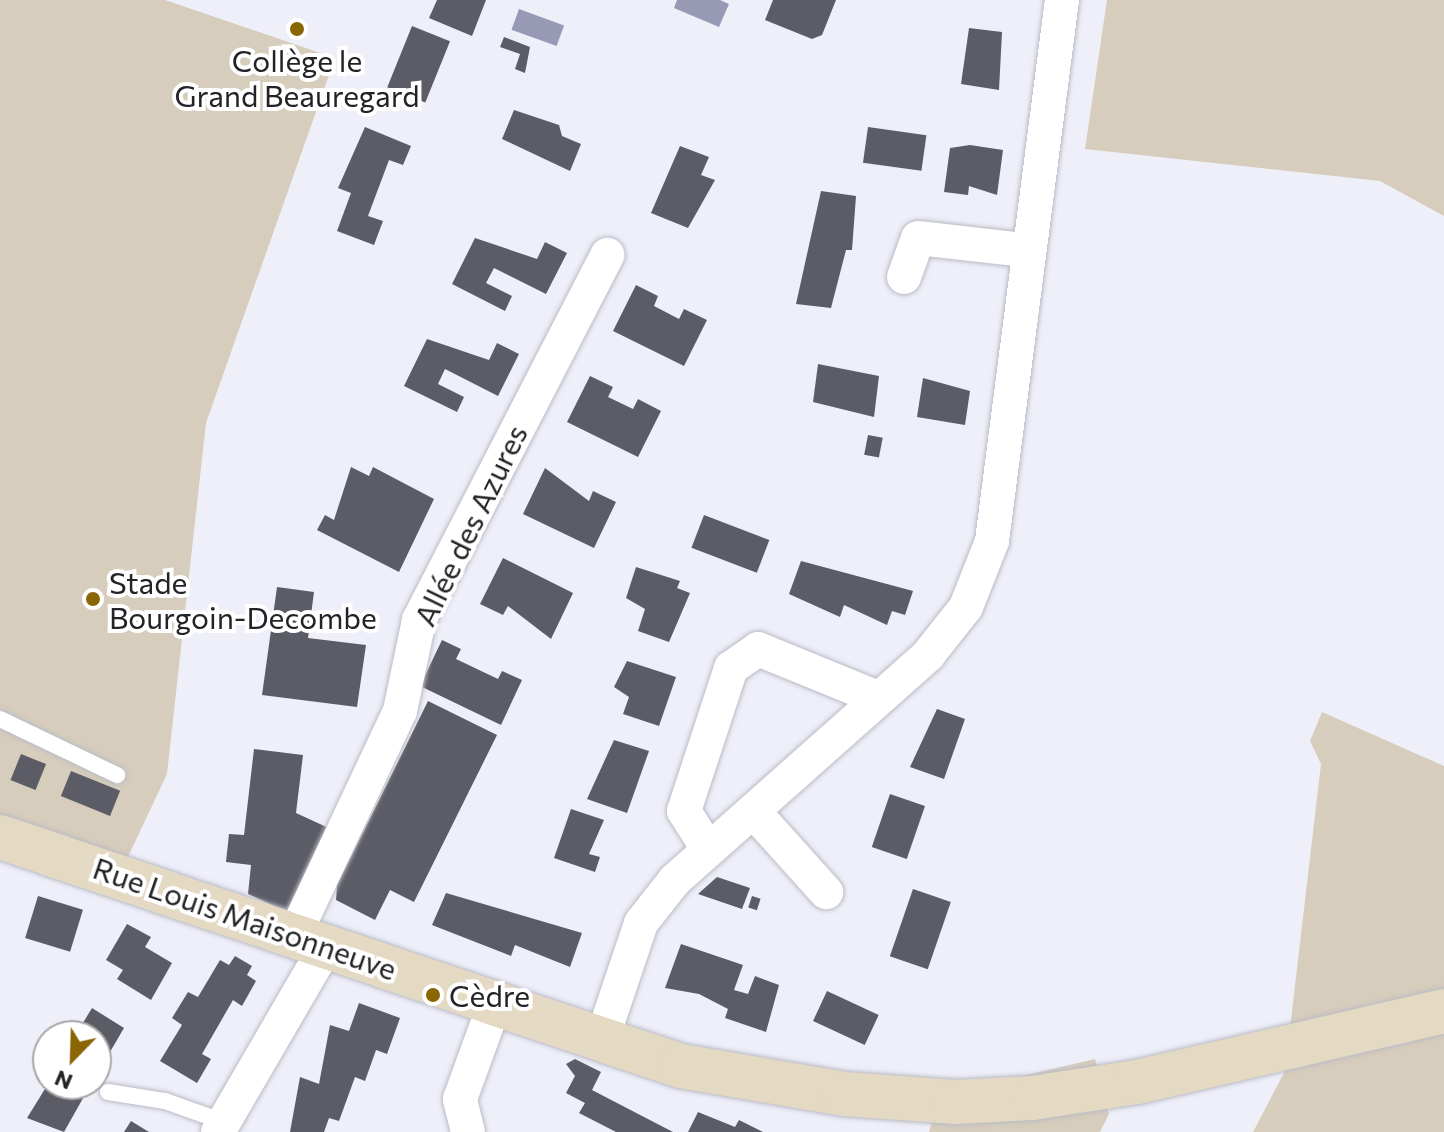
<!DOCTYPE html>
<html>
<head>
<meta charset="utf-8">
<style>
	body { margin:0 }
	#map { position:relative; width:1444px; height:1132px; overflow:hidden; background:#eeeff9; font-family:Commissioner,sans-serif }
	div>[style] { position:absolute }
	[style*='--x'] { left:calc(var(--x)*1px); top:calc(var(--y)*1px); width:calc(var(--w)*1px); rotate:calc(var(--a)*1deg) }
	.green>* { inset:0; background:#d7cdbc }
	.water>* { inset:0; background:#9799b5; transform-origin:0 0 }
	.building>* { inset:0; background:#5b5c65; transform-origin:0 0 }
	.roads { filter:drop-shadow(0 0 2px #babbc5) drop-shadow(0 0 2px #babbc5) }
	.lane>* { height:16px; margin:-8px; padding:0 8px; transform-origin:8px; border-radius:8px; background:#fff }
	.street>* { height:34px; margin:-17px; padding:0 17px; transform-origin:17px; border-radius:17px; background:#fff }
	.secondary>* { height:44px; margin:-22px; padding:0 22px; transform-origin:22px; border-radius:22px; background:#e4d9c3 }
	.dots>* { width:22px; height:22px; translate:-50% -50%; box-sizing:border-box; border:4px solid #fff; border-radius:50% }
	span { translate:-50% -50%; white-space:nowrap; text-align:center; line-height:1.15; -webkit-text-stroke:8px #fff; paint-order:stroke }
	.poi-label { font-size:30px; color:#232327 }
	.left { translate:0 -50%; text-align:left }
	.street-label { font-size:30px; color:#232327 }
	.north { position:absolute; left:32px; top:1020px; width:80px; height:80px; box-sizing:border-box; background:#fff; border:2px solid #a7a7a9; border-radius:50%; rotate:203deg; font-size:22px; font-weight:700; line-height:32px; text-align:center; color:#232327 }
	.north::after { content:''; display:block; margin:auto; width:28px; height:36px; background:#8a6503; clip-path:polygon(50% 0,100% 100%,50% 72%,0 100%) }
</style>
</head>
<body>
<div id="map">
	<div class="green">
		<div style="clip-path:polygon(0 0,165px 0,335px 58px,206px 423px,167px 774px,127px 859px,0 815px)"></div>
		<div style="clip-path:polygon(1107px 0,1444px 0,1444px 216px,1380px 181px,1085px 149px)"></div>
		<div style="clip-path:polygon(1322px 712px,1444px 766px,1444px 1132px,1253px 1132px,1285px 1071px,1321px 764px,1310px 741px)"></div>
		<div style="clip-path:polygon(1095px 1059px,1109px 1114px,1100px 1132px,929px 1132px,946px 1079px,988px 1084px)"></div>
	</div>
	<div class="water">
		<div style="clip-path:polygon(677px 0,720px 0,729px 4px,719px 27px,674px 8px)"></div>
		<div style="left:519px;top:9px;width:48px;height:22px;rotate:20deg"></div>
	</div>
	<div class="building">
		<div style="clip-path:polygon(437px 0,486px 0,472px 36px,429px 18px)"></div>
		<div style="clip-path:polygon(773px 0,836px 0,822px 35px,812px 39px,765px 20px)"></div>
		<div style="left:412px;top:26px;width:41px;height:66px;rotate:22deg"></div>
		<div style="clip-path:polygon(969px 28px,1002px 32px,999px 90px,961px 84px)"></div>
		<div style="clip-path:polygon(504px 37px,530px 47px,525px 73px,515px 69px,520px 54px,500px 47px)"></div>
		<div style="clip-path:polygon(514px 110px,559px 125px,562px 136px,581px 144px,570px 171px,502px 139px)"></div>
		<div style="clip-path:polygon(365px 127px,411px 146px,403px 165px,389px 160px,368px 216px,383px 221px,374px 245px,337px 231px,351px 193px,338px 188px)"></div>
		<div style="left:868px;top:127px;width:59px;height:36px;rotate:8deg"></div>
		<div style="clip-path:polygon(970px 145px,1003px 150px,997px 195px,969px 186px,968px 195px,944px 192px,950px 148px)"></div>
		<div style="clip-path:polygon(680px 146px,709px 157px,701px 175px,715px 180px,688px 228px,651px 213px)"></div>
		<div style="clip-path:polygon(821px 191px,856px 196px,852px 250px,846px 250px,831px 308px,796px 304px)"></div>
		<div style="clip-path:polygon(475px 238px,537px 259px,545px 242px,567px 253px,546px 294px,494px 268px,486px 283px,512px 296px,505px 311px,452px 284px)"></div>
		<div style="clip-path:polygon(636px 285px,658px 296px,654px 306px,679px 319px,684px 309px,707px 320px,684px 366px,613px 331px)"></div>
		<div style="clip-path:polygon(427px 339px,489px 360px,497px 343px,519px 354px,498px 396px,445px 369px,438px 384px,464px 397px,457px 412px,404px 386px)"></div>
		<div style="clip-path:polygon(818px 364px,879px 376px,874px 417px,813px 402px)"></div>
		<div style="clip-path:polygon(590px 376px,613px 387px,608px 397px,633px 409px,638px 399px,661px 411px,638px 457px,567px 422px)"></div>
		<div style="clip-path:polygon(923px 378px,970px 391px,965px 425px,917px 417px)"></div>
		<div style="left:868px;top:435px;width:15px;height:20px;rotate:11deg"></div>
		<div style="clip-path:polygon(351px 467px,369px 476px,373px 467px,434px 499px,399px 572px,317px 530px,325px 515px,334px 520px)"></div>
		<div style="clip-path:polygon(545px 468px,589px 501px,593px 491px,616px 502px,594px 548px,523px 514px)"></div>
		<div style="left:704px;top:515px;width:70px;height:35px;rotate:21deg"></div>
		<div style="clip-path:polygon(503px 558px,573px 593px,551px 639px,508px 606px,503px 615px,480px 604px)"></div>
		<div style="clip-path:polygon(801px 561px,913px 591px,905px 615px,892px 611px,887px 625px,844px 605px,840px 617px,789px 594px)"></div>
		<div style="clip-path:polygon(636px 567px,680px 581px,677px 588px,690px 593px,669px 642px,638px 631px,645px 609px,626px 598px)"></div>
		<div style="clip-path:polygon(277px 587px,314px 592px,308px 638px,366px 645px,357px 707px,262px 695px)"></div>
		<div style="clip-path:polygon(442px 640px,461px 649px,456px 659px,498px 679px,502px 671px,522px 680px,501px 725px,420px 686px)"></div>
		<div style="clip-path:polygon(627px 661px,676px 677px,659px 726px,623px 714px,629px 697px,614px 687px)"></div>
		<div style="clip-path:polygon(428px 701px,497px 735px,414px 902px,390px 890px,375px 920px,336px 900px,337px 885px)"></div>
		<div style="clip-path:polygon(937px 709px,965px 719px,944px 779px,910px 767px)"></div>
		<div style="clip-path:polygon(614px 740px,649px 751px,627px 813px,587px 799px)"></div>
		<div style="clip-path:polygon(254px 749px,303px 755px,296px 813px,333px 830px,294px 915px,248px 894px,251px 865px,226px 862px,229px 834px,244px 835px)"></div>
		<div style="left:21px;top:754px;width:27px;height:28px;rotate:22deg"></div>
		<div style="left:71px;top:771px;width:53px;height:27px;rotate:22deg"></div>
		<div style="left:890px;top:794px;width:37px;height:56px;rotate:19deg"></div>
		<div style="clip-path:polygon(571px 809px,604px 820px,589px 854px,600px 857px,595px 872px,554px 858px)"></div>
		<div style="clip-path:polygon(717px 877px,750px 888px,742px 909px,698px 894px)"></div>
		<div style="left:913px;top:889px;width:40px;height:71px;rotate:19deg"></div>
		<div style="clip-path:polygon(446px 893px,582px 933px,570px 967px,515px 945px,511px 956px,432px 925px)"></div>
		<div style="left:38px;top:896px;width:47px;height:44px;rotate:17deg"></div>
		<div style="left:752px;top:896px;width:9px;height:12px;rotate:18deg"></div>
		<div style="clip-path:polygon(127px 924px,151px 937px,145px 947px,172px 963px,151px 1000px,117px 979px,123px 970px,106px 960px)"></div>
		<div style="clip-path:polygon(681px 944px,743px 965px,734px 990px,748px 994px,755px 976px,779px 985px,766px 1032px,725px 1018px,728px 1009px,699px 994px,665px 988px)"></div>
		<div style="clip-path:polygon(235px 956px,252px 966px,247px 975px,256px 981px,242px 1006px,233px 1000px,202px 1054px,211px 1059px,197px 1083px,160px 1061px,182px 1025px,172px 1018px,188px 992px,198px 997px,220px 960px,229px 965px)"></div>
		<div style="left:827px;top:991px;width:57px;height:33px;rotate:25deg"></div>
		<div style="clip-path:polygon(359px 1003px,400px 1018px,387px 1054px,376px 1050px,365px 1081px,355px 1077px,339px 1121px,329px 1118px,324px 1132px,290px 1132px,300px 1077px,319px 1084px,330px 1025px,349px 1031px)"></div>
		<div style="clip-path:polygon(92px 1008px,124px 1028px,96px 1076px,96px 1036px,61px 1036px,67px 1025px,78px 1031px)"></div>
		<div style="clip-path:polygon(575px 1059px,601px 1072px,592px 1090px,673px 1132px,616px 1132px,579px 1113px,585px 1103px,566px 1093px,575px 1076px,566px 1064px)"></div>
		<div style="clip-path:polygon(48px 1084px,91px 1084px,64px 1132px,27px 1118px)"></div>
		<div style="clip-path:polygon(698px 1112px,735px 1127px,739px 1120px,763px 1132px,688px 1132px)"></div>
		<div style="clip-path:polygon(131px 1121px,149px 1132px,124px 1132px)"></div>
	</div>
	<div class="roads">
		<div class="lane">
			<div style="--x:0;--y:719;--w:130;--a:25.6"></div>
			<div style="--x:108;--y:1092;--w:58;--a:9"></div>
			<div style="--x:165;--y:1101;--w:63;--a:19.6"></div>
		</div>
		<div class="street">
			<div style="--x:904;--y:277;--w:41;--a:-70.3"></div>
			<div style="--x:918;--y:238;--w:108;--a:6.4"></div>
			<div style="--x:754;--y:812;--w:108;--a:48"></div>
			<div style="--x:708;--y:849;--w:45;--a:-122.3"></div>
			<div style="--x:684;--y:811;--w:151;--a:-71.8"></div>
			<div style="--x:731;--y:668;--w:33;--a:-35"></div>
			<div style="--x:758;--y:649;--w:130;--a:22.2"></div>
			<div style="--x:295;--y:934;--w:246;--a:-64.8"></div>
			<div style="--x:400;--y:711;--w:93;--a:-78.2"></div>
			<div style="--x:419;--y:620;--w:411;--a:-62.7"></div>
			<div style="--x:602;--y:1039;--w:122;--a:-71.4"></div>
			<div style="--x:641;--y:923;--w:55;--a:-51.7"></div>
			<div style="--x:675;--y:880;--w:339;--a:-41.6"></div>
			<div style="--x:928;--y:655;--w:61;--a:-51.6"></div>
			<div style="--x:966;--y:607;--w:71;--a:-68.5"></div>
			<div style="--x:992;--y:541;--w:546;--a:-82.63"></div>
			<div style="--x:218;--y:1132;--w:216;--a:-59.8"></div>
			<div style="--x:468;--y:1132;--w:34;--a:-104"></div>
			<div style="--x:460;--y:1099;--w:102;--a:-70"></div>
		</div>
		<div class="secondary">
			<div style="--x:0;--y:837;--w:718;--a:18.59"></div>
			<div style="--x:681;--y:1066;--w:166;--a:9.7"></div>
			<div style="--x:845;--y:1094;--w:111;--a:4.1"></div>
			<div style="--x:956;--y:1102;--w:76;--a:-3"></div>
			<div style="--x:1032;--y:1098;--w:106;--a:-8.7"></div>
			<div style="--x:1137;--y:1082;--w:315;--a:-13"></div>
		</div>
	</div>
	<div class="dots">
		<div style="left:297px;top:29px;background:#8a6503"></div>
		<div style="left:93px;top:599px;background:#8a6503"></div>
		<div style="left:433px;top:995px;background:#8a6503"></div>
	</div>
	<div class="poi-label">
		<span style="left:297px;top:77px">Collège le<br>Grand Beauregard</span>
		<span class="left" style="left:109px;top:599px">Stade<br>Bourgoin-Decombe</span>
		<span class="left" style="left:449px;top:995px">Cèdre</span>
	</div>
	<div class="street-label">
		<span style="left:470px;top:525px;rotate:-64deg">Allée des Azures</span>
		<span style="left:245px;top:918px;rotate:19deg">Rue Louis Maisonneuve</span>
	</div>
	<div class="north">N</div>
</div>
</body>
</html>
